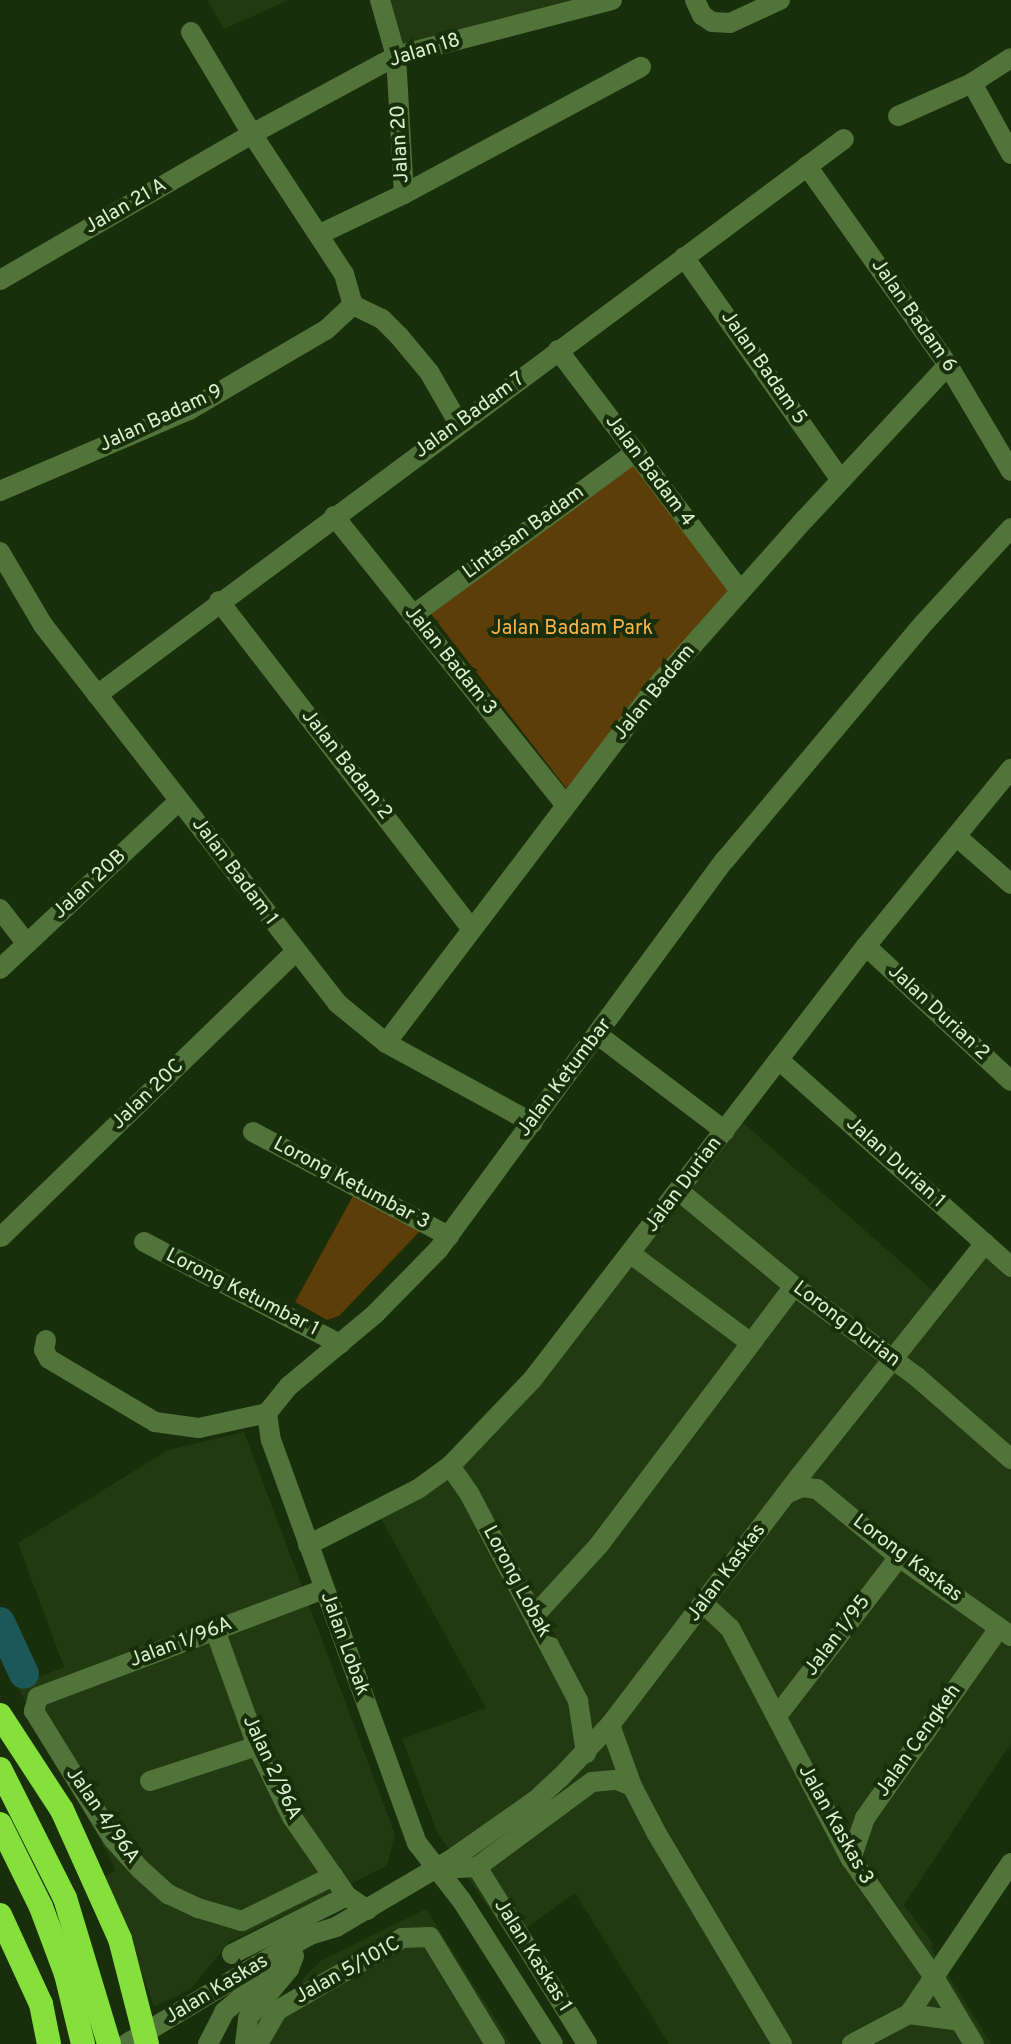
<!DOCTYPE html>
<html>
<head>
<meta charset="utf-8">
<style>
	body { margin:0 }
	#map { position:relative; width:1011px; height:2044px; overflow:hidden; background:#192e0a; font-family:Overpass,sans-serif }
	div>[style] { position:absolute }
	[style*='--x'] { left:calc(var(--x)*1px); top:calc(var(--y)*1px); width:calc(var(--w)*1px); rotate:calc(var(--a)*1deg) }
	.built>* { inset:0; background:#223911 }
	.green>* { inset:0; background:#5d3e08 }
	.river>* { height:30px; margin:-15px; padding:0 15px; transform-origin:15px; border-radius:15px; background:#1d5858 }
	.minor>* { height:20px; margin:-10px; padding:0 10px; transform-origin:10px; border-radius:10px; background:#51743a }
	.highway>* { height:24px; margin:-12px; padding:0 12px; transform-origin:12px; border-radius:12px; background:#86e03c }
	.highway-bridge>* { height:24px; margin:-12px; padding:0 12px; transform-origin:12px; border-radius:12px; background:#86e03c }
	span { translate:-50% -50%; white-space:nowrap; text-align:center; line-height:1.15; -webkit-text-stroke:8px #192e0a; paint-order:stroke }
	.street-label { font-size:20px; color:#daf1cd }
	.park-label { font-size:20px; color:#fab44a }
</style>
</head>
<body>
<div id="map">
	<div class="built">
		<div style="clip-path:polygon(207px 0,289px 0,224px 29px)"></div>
		<div style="clip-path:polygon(387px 0,587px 0,401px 49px)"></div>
		<div style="clip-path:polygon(732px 1113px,945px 1301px,986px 1252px,1011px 1275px,1011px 1743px,904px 1905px,933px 1943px,931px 1947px,991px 2044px,669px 2044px,575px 1893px,510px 1940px,437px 1832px,402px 1739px,486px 1708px,375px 1508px,446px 1461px,561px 1337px)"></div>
		<div style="clip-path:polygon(244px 1432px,395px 1834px,387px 1866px,229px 1942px,190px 1990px,154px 2007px,105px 1877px,116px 1870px,17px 1686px,64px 1667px,18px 1543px,168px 1450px)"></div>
		<div style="clip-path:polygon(426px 1909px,511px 2044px,237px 2044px,322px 1960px)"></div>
	</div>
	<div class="green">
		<div style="clip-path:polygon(636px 452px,740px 591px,570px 793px,428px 610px)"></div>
		<div style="clip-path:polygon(353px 1196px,421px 1230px,339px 1316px,327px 1320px,295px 1302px)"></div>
	</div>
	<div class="river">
		<div style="--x:0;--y:1622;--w:57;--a:65.2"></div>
	</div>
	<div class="minor">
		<div style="--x:380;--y:0;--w:58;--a:74.1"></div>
		<div style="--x:396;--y:56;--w:138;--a:86.7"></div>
		<div style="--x:695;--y:0;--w:17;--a:65"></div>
		<div style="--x:702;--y:15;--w:12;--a:35"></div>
		<div style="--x:712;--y:22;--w:18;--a:3"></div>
		<div style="--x:730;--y:23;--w:55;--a:-24.7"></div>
		<div style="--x:191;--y:32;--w:119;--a:59.1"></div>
		<div style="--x:252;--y:134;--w:168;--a:56.7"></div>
		<div style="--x:344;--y:274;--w:32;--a:74"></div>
		<div style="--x:353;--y:305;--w:32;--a:26"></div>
		<div style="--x:382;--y:319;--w:24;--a:45"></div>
		<div style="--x:399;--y:336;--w:47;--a:50.2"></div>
		<div style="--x:429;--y:372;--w:60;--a:60"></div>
		<div style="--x:972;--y:83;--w:81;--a:61.2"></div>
		<div style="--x:898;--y:116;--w:81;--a:-24"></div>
		<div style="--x:972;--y:83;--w:46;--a:-32.7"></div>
		<div style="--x:807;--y:166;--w:244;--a:54.7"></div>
		<div style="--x:948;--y:365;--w:123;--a:59.3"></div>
		<div style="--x:320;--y:234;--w:93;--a:-25.5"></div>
		<div style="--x:404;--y:194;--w:269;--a:-28.2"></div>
		<div style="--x:684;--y:257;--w:273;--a:54.9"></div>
		<div style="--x:0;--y:280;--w:291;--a:-30.1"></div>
		<div style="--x:252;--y:134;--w:164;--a:-28.4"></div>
		<div style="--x:396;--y:56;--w:223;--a:-14.5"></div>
		<div style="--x:558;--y:350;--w:302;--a:52.9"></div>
		<div style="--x:0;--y:491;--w:206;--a:-23.2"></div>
		<div style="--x:189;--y:410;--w:160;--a:-30.4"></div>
		<div style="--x:327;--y:329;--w:35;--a:-43"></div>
		<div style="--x:334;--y:516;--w:371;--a:51.3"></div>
		<div style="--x:0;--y:552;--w:85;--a:59.5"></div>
		<div style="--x:43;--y:625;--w:479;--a:52.1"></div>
		<div style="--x:337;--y:1003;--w:63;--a:39.2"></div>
		<div style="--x:386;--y:1043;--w:167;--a:28.6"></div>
		<div style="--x:219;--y:601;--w:414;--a:52.4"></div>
		<div style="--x:413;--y:615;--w:276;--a:-36.2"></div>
		<div style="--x:97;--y:695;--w:931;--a:-36.66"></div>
		<div style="--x:956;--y:836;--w:73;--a:41.1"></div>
		<div style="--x:0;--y:909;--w:44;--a:52.4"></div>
		<div style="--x:866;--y:946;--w:198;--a:43"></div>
		<div style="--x:0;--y:969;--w:245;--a:-43.2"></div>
		<div style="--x:598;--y:1035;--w:159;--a:37.1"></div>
		<div style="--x:386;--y:1043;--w:455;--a:-52.8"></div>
		<div style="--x:661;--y:681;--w:217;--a:-48.4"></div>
		<div style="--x:805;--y:519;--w:210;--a:-47.1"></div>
		<div style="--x:779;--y:1060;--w:311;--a:41.7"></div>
		<div style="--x:253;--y:1132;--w:222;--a:28"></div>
		<div style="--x:679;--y:1191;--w:149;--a:39.6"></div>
		<div style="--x:794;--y:1286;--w:153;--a:36.5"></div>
		<div style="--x:917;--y:1377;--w:125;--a:41.1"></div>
		<div style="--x:1;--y:1237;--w:408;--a:-44.1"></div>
		<div style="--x:144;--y:1242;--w:221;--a:27.5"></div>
		<div style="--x:631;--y:1254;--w:149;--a:36.6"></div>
		<div style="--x:46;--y:1340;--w:10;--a:101"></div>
		<div style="--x:44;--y:1350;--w:10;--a:61"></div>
		<div style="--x:49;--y:1359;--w:123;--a:30.7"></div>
		<div style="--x:155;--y:1422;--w:44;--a:7.8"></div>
		<div style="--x:199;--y:1428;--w:70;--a:-12.4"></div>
		<div style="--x:267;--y:1413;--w:35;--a:-51"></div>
		<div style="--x:289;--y:1386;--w:112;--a:-39.9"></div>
		<div style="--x:375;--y:1314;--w:90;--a:-45.5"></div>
		<div style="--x:438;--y:1250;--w:484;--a:-53.7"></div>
		<div style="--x:725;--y:860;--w:309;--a:-50"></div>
		<div style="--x:924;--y:623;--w:129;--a:-47.5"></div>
		<div style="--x:267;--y:1413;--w:27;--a:82"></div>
		<div style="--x:271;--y:1440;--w:429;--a:70.1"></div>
		<div style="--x:417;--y:1843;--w:73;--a:52.2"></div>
		<div style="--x:462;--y:1901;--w:169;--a:57.5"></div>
		<div style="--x:450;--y:1466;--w:33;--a:55"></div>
		<div style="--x:469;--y:1493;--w:235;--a:62.3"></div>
		<div style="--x:578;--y:1701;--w:53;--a:81.3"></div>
		<div style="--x:786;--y:1494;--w:17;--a:-24"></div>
		<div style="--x:802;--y:1487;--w:15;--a:8"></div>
		<div style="--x:817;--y:1489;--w:107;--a:39.7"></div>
		<div style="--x:899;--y:1557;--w:137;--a:35.2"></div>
		<div style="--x:308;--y:1545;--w:123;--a:-27"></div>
		<div style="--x:418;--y:1489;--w:39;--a:-36"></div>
		<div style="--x:450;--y:1466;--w:119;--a:-46.4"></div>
		<div style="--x:532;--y:1380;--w:548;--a:-52.42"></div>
		<div style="--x:866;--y:946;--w:229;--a:-50.7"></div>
		<div style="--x:324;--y:1589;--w:306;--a:159.3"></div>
		<div style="--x:38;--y:1697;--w:15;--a:106"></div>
		<div style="--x:34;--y:1711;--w:150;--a:58.3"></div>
		<div style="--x:113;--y:1839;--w:40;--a:48"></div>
		<div style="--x:140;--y:1869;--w:38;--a:42"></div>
		<div style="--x:168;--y:1894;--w:33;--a:25"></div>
		<div style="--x:198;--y:1908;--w:46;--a:16.5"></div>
		<div style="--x:242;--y:1921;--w:102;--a:-26.3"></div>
		<div style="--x:704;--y:1604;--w:35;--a:43"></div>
		<div style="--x:730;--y:1628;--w:261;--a:62.4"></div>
		<div style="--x:851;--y:1859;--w:144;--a:54.9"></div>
		<div style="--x:934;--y:1977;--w:78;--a:59.2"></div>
		<div style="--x:534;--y:1616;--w:96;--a:-47.5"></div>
		<div style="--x:599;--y:1545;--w:324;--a:-53"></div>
		<div style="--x:215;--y:1630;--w:123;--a:70.1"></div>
		<div style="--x:257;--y:1746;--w:79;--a:63.8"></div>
		<div style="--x:292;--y:1817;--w:96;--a:55.2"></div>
		<div style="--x:347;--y:1896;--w:25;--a:34"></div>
		<div style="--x:777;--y:1716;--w:200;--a:-52.5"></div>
		<div style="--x:610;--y:1725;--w:65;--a:70.2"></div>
		<div style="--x:632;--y:1786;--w:54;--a:62.5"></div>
		<div style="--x:657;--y:1834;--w:244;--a:59.2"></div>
		<div style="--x:150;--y:1781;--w:113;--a:-18.1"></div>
		<div style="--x:851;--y:1859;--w:43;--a:-71.1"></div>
		<div style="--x:865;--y:1818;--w:232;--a:-54.8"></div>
		<div style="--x:477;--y:1867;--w:208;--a:58.1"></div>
		<div style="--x:439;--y:1869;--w:38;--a:-3"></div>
		<div style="--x:477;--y:1867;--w:143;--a:-36.5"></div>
		<div style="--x:592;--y:1782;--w:25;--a:-5"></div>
		<div style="--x:617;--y:1780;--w:16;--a:22"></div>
		<div style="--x:232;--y:1954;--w:129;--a:-26.8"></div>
		<div style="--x:909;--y:2014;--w:51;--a:7.8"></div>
		<div style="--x:126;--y:2044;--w:175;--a:-31"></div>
		<div style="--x:276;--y:1954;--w:39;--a:-29"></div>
		<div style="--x:310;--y:1935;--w:27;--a:-17"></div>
		<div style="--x:336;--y:1927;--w:134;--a:-30.4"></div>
		<div style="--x:452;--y:1859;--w:103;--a:-35.1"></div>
		<div style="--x:536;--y:1800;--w:33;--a:-43"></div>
		<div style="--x:560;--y:1778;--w:73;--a:-46.7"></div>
		<div style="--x:610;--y:1725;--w:312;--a:-52.7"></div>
		<div style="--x:799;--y:1477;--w:299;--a:-51.5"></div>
		<div style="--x:208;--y:2044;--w:36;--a:-63"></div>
		<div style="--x:224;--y:2012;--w:65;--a:-40"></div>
		<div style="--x:245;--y:2044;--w:26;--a:-83"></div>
		<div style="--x:248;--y:2018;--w:64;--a:-50.1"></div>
		<div style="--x:289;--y:1969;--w:14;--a:-69"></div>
		<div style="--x:258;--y:2044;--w:39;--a:-60"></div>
		<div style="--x:278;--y:2010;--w:143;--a:-30.1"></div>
		<div style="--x:402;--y:1938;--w:28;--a:-2"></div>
		<div style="--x:430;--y:1937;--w:125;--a:58.7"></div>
		<div style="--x:852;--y:2044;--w:64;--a:-27.8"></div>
		<div style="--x:909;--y:2014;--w:182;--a:-56"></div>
	</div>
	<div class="highway">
		<div style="--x:0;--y:1769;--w:144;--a:63.3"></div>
		<div style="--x:65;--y:1898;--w:152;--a:73.2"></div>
		<div style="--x:0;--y:1824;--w:93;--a:63.7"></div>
		<div style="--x:41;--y:1907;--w:72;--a:69.5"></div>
		<div style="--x:66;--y:1974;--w:72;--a:76.3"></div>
		<div style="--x:0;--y:1915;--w:98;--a:65.3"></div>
		<div style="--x:41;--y:2004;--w:41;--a:78.7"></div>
	</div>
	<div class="highway-bridge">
		<div style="--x:0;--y:1715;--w:113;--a:56.9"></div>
		<div style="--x:62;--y:1810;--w:141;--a:65.8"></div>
		<div style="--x:120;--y:1939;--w:108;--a:75.6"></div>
	</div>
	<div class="street-label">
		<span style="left:425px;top:51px;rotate:-17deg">Jalan 18</span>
		<span style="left:401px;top:144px;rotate:-93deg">Jalan 20</span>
		<span style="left:126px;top:207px;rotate:-30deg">Jalan 21 A</span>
		<span style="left:913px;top:316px;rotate:55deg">Jalan Badam 6</span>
		<span style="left:763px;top:368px;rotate:55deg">Jalan Badam 5</span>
		<span style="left:470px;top:416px;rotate:-36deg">Jalan Badam 7</span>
		<span style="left:161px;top:419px;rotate:-25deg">Jalan Badam 9</span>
		<span style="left:649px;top:471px;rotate:53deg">Jalan Badam 4</span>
		<span style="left:524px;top:533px;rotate:-36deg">Lintasan Badam</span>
		<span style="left:450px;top:661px;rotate:51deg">Jalan Badam 3</span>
		<span style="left:655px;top:693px;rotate:-51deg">Jalan Badam</span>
		<span style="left:346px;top:765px;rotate:52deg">Jalan Badam 2</span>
		<span style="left:234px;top:872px;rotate:53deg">Jalan Badam 1</span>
		<span style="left:90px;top:885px;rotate:-43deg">Jalan 20B</span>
		<span style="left:938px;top:1013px;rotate:43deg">Jalan Durian 2</span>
		<span style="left:565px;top:1078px;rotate:-53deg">Jalan Ketumbar</span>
		<span style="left:148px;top:1095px;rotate:-44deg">Jalan 20C</span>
		<span style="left:895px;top:1163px;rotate:42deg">Jalan Durian 1</span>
		<span style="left:351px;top:1184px;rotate:28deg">Lorong Ketumbar 3</span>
		<span style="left:684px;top:1185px;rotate:-53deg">Jalan Durian</span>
		<span style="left:242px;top:1293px;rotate:27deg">Lorong Ketumbar 1</span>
		<span style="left:846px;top:1325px;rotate:37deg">Lorong Durian</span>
		<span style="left:907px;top:1559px;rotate:37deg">Lorong Kaskas</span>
		<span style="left:727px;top:1573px;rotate:-53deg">Jalan Kaskas</span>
		<span style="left:516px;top:1582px;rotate:62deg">Lorong Lobak</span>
		<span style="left:838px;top:1636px;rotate:-53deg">Jalan 1/95</span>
		<span style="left:181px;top:1643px;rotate:-21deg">Jalan 1/96A</span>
		<span style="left:344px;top:1644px;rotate:70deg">Jalan Lobak</span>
		<span style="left:919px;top:1741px;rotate:-55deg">Jalan Cengkeh</span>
		<span style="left:271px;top:1768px;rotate:65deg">Jalan 2/96A</span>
		<span style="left:102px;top:1816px;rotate:55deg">Jalan 4/96A</span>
		<span style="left:835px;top:1825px;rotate:61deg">Jalan Kaskas 3</span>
		<span style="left:532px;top:1956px;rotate:58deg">Jalan Kaskas 1</span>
		<span style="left:348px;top:1971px;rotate:-29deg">Jalan 5/101C</span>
		<span style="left:217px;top:1990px;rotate:-31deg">Jalan Kaskas</span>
	</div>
	<div class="park-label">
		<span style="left:572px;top:629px">Jalan Badam Park</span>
	</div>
</div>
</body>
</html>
